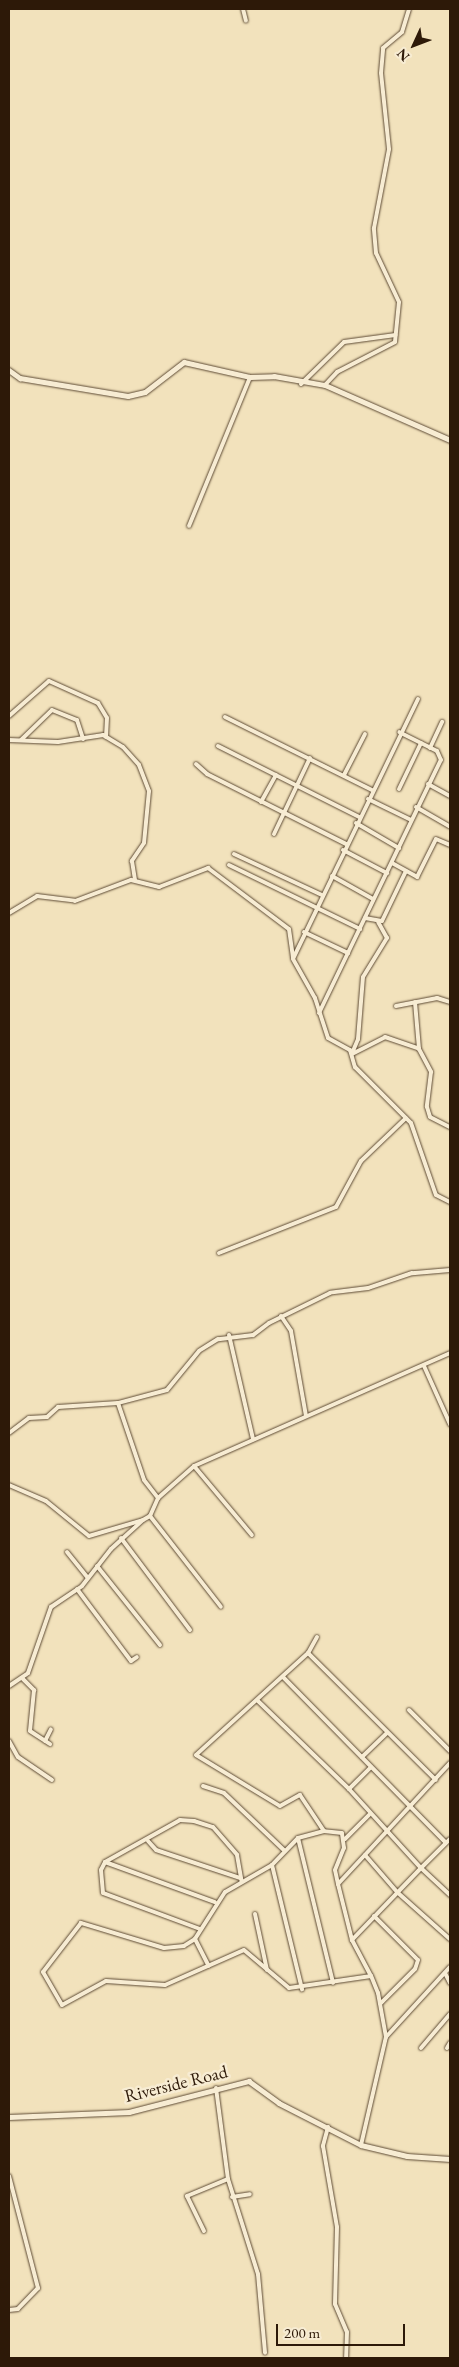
<!DOCTYPE html>
<html>
<head>
<meta charset="utf-8">
<style>
	body { margin:0 }
	#map { position:relative; width:459px; height:2367px; overflow:hidden; background:#f2e2bc; font-family:"EB Garamond",serif }
	div>[style] { position:absolute }
	[style*='--x'] { left:calc(var(--x)*1px); top:calc(var(--y)*1px); width:calc(var(--w)*1px); rotate:calc(var(--a)*1deg) }
	.roads { filter:drop-shadow(0 0 1px #5e4b35) drop-shadow(0 0 1px #5e4b35) }
	.minor>* { height:4px; margin:-2px; padding:0 2px; transform-origin:2px; border-radius:2px; background:#f7ecd3 }
	.tertiary>* { height:4.5px; margin:-2.25px; padding:0 2.25px; transform-origin:2.25px; border-radius:2.25px; background:#f7ecd3 }
	span { translate:-50% -50%; white-space:nowrap; text-align:center; line-height:1.15; -webkit-text-stroke:5px #f7ecd3; paint-order:stroke }
	.street-label { font-size:18px; color:#2d1908 }
	.frame { position:absolute; inset:0; border:10px solid #2d1908; pointer-events:none }
	.north { position:absolute; left:389px; top:20px; width:50px; height:50px; -webkit-text-stroke:4px #f7ecd3; paint-order:stroke; rotate:227deg; font-size:14px; font-weight:700; line-height:20px; text-align:center; color:#2d1908 }
	.north::after { content:''; display:block; margin:auto; width:18px; height:22px; background:#2d1908; clip-path:polygon(50% 0,100% 100%,50% 72%,0 100%) }
	.scale { position:absolute; left:276px; top:2324px; width:129px; height:22px; box-sizing:border-box; border:2px solid #2d1908; border-top:0; padding-left:6px; font-size:15px; line-height:18px; white-space:nowrap; color:#2d1908; -webkit-text-stroke:4px #f7ecd3; paint-order:stroke }
</style>
</head>
<body>
<div id="map">
	<div class="roads">
		<div class="minor">
			<div style="--x:243;--y:9;--w:12;--a:76"></div>
			<div style="--x:301;--y:384;--w:60;--a:-44.3"></div>
			<div style="--x:344;--y:342;--w:52;--a:-7.7"></div>
			<div style="--x:325;--y:385;--w:18;--a:-47"></div>
			<div style="--x:337;--y:372;--w:65;--a:-27.3"></div>
			<div style="--x:395;--y:342;--w:40;--a:-84.3"></div>
			<div style="--x:399;--y:302;--w:54;--a:-115.1"></div>
			<div style="--x:376;--y:253;--w:25;--a:-95"></div>
			<div style="--x:374;--y:228;--w:80;--a:-79.2"></div>
			<div style="--x:389;--y:149;--w:76;--a:-96"></div>
			<div style="--x:381;--y:73;--w:25;--a:-85"></div>
			<div style="--x:383;--y:48;--w:25;--a:-40"></div>
			<div style="--x:402;--y:32;--w:24;--a:-73"></div>
			<div style="--x:189;--y:526;--w:161;--a:-67.7"></div>
			<div style="--x:418;--y:699;--w:288;--a:115.7"></div>
			<div style="--x:293;--y:959;--w:45;--a:60.6"></div>
			<div style="--x:315;--y:998;--w:42;--a:72"></div>
			<div style="--x:328;--y:1038;--w:25;--a:29"></div>
			<div style="--x:350;--y:1050;--w:18;--a:74"></div>
			<div style="--x:355;--y:1067;--w:79;--a:45"></div>
			<div style="--x:411;--y:1123;--w:76;--a:70.9"></div>
			<div style="--x:436;--y:1195;--w:16;--a:27"></div>
			<div style="--x:9;--y:716;--w:53;--a:-41.2"></div>
			<div style="--x:49;--y:681;--w:54;--a:24.2"></div>
			<div style="--x:98;--y:703;--w:17;--a:59"></div>
			<div style="--x:107;--y:718;--w:19;--a:93"></div>
			<div style="--x:225;--y:717;--w:164;--a:26.4"></div>
			<div style="--x:9;--y:740;--w:49;--a:2.3"></div>
			<div style="--x:58;--y:742;--w:46;--a:-8.8"></div>
			<div style="--x:103;--y:735;--w:23;--a:31"></div>
			<div style="--x:123;--y:747;--w:24;--a:48"></div>
			<div style="--x:139;--y:765;--w:28;--a:69"></div>
			<div style="--x:149;--y:791;--w:52;--a:95.5"></div>
			<div style="--x:144;--y:843;--w:22;--a:124"></div>
			<div style="--x:132;--y:861;--w:19;--a:81"></div>
			<div style="--x:21;--y:740;--w:43;--a:-44.1"></div>
			<div style="--x:52;--y:710;--w:27;--a:22"></div>
			<div style="--x:77;--y:720;--w:20;--a:72"></div>
			<div style="--x:218;--y:746;--w:158;--a:26.7"></div>
			<div style="--x:430;--y:748;--w:29;--a:-65"></div>
			<div style="--x:196;--y:764;--w:15;--a:42"></div>
			<div style="--x:207;--y:774;--w:156;--a:26.7"></div>
			<div style="--x:344;--y:775;--w:46;--a:-62.9"></div>
			<div style="--x:428;--y:784;--w:25;--a:29"></div>
			<div style="--x:399;--y:789;--w:51;--a:-64.4"></div>
			<div style="--x:368;--y:799;--w:48;--a:26"></div>
			<div style="--x:261;--y:802;--w:31;--a:-61"></div>
			<div style="--x:416;--y:807;--w:39;--a:30"></div>
			<div style="--x:356;--y:823;--w:50;--a:30.2"></div>
			<div style="--x:274;--y:834;--w:84;--a:-64.7"></div>
			<div style="--x:343;--y:850;--w:50;--a:27.6"></div>
			<div style="--x:234;--y:854;--w:97;--a:25"></div>
			<div style="--x:392;--y:863;--w:29;--a:29"></div>
			<div style="--x:417;--y:877;--w:42;--a:-63.4"></div>
			<div style="--x:436;--y:839;--w:15;--a:23"></div>
			<div style="--x:229;--y:865;--w:146;--a:26"></div>
			<div style="--x:332;--y:876;--w:47;--a:29.3"></div>
			<div style="--x:9;--y:913;--w:33;--a:-31"></div>
			<div style="--x:37;--y:896;--w:38;--a:7"></div>
			<div style="--x:75;--y:901;--w:60;--a:-20.6"></div>
			<div style="--x:131;--y:880;--w:29;--a:14"></div>
			<div style="--x:159;--y:887;--w:53;--a:-21.2"></div>
			<div style="--x:208;--y:868;--w:101;--a:37"></div>
			<div style="--x:289;--y:929;--w:29;--a:82"></div>
			<div style="--x:365;--y:918;--w:17;--a:10"></div>
			<div style="--x:382;--y:921;--w:55;--a:-64.4"></div>
			<div style="--x:304;--y:932;--w:49;--a:25.5"></div>
			<div style="--x:415;--y:1002;--w:47;--a:85.1"></div>
			<div style="--x:396;--y:1006;--w:42;--a:-11"></div>
			<div style="--x:437;--y:998;--w:14;--a:17"></div>
			<div style="--x:319;--y:1013;--w:281;--a:-64.3"></div>
			<div style="--x:441;--y:760;--w:10;--a:-114"></div>
			<div style="--x:437;--y:751;--w:42;--a:-153.4"></div>
			<div style="--x:353;--y:1051;--w:13;--a:-67"></div>
			<div style="--x:358;--y:1039;--w:62;--a:-85.4"></div>
			<div style="--x:363;--y:977;--w:46;--a:-58.4"></div>
			<div style="--x:387;--y:938;--w:18;--a:-119"></div>
			<div style="--x:352;--y:1054;--w:37;--a:-27"></div>
			<div style="--x:385;--y:1037;--w:36;--a:19"></div>
			<div style="--x:419;--y:1049;--w:26;--a:62"></div>
			<div style="--x:431;--y:1072;--w:35;--a:97"></div>
			<div style="--x:427;--y:1107;--w:10;--a:73"></div>
			<div style="--x:430;--y:1117;--w:22;--a:27"></div>
			<div style="--x:219;--y:1253;--w:126;--a:-21.5"></div>
			<div style="--x:336;--y:1207;--w:52;--a:-61.5"></div>
			<div style="--x:361;--y:1161;--w:62;--a:-43.7"></div>
			<div style="--x:450;--y:1270;--w:38;--a:175"></div>
			<div style="--x:412;--y:1273;--w:46;--a:161.2"></div>
			<div style="--x:368;--y:1288;--w:38;--a:173"></div>
			<div style="--x:330;--y:1293;--w:68;--a:153.8"></div>
			<div style="--x:269;--y:1323;--w:20;--a:143"></div>
			<div style="--x:253;--y:1335;--w:35;--a:173"></div>
			<div style="--x:218;--y:1339;--w:22;--a:148"></div>
			<div style="--x:199;--y:1351;--w:50;--a:129.4"></div>
			<div style="--x:167;--y:1390;--w:51;--a:165.1"></div>
			<div style="--x:118;--y:1403;--w:81;--a:71.3"></div>
			<div style="--x:144;--y:1480;--w:23;--a:52"></div>
			<div style="--x:158;--y:1498;--w:48;--a:-41.6"></div>
			<div style="--x:194;--y:1466;--w:280;--a:-23.8"></div>
			<div style="--x:281;--y:1316;--w:18;--a:56"></div>
			<div style="--x:291;--y:1331;--w:86;--a:80"></div>
			<div style="--x:229;--y:1335;--w:107;--a:77"></div>
			<div style="--x:424;--y:1366;--w:64;--a:65.9"></div>
			<div style="--x:9;--y:1433;--w:25;--a:-37"></div>
			<div style="--x:29;--y:1418;--w:18;--a:-3"></div>
			<div style="--x:47;--y:1417;--w:15;--a:-42"></div>
			<div style="--x:58;--y:1407;--w:60;--a:-3.8"></div>
			<div style="--x:194;--y:1466;--w:90;--a:50"></div>
			<div style="--x:9;--y:1485;--w:40;--a:23.4"></div>
			<div style="--x:46;--y:1501;--w:55;--a:39.1"></div>
			<div style="--x:89;--y:1536;--w:56;--a:-16.5"></div>
			<div style="--x:143;--y:1520;--w:8;--a:-30"></div>
			<div style="--x:150;--y:1516;--w:20;--a:-66"></div>
			<div style="--x:150;--y:1516;--w:115;--a:52"></div>
			<div style="--x:121;--y:1538;--w:115;--a:53.1"></div>
			<div style="--x:67;--y:1552;--w:33;--a:51"></div>
			<div style="--x:97;--y:1566;--w:101;--a:51.4"></div>
			<div style="--x:77;--y:1589;--w:90;--a:53.1"></div>
			<div style="--x:131;--y:1661;--w:7;--a:-34"></div>
			<div style="--x:317;--y:1637;--w:18;--a:119"></div>
			<div style="--x:308;--y:1653;--w:151;--a:137.7"></div>
			<div style="--x:196;--y:1755;--w:98;--a:31.3"></div>
			<div style="--x:280;--y:1806;--w:23;--a:-29"></div>
			<div style="--x:300;--y:1795;--w:43;--a:56.3"></div>
			<div style="--x:308;--y:1653;--w:180;--a:44.8"></div>
			<div style="--x:283;--y:1677;--w:231;--a:45.5"></div>
			<div style="--x:23;--y:1679;--w:16;--a:45"></div>
			<div style="--x:34;--y:1690;--w:41;--a:95.6"></div>
			<div style="--x:30;--y:1731;--w:24;--a:33"></div>
			<div style="--x:9;--y:1686;--w:23;--a:-34"></div>
			<div style="--x:28;--y:1673;--w:70;--a:-70.8"></div>
			<div style="--x:51;--y:1607;--w:37;--a:-34"></div>
			<div style="--x:82;--y:1586;--w:47;--a:-51.9"></div>
			<div style="--x:111;--y:1549;--w:43;--a:-42.2"></div>
			<div style="--x:258;--y:1701;--w:127;--a:44"></div>
			<div style="--x:349;--y:1789;--w:107;--a:47.7"></div>
			<div style="--x:421;--y:1868;--w:100;--a:133.8"></div>
			<div style="--x:409;--y:1710;--w:58;--a:45"></div>
			<div style="--x:9;--y:1741;--w:18;--a:61"></div>
			<div style="--x:18;--y:1757;--w:41;--a:34.1"></div>
			<div style="--x:45;--y:1741;--w:13;--a:-63"></div>
			<div style="--x:362;--y:1757;--w:35;--a:-44"></div>
			<div style="--x:203;--y:1786;--w:22;--a:18"></div>
			<div style="--x:224;--y:1793;--w:84;--a:43.6"></div>
			<div style="--x:349;--y:1789;--w:31;--a:-45"></div>
			<div style="--x:298;--y:1838;--w:149;--a:76.4"></div>
			<div style="--x:345;--y:1839;--w:34;--a:-45"></div>
			<div style="--x:450;--y:1839;--w:41;--a:135"></div>
			<div style="--x:421;--y:1868;--w:40;--a:43"></div>
			<div style="--x:148;--y:1841;--w:12;--a:48"></div>
			<div style="--x:156;--y:1850;--w:89;--a:18.4"></div>
			<div style="--x:365;--y:1855;--w:49;--a:49.1"></div>
			<div style="--x:397;--y:1892;--w:71;--a:41.6"></div>
			<div style="--x:105;--y:1862;--w:117;--a:20"></div>
			<div style="--x:272;--y:1865;--w:128;--a:76.4"></div>
			<div style="--x:338;--y:1884;--w:165;--a:-47.2"></div>
			<div style="--x:255;--y:1914;--w:57;--a:77.9"></div>
			<div style="--x:374;--y:1916;--w:62;--a:45"></div>
			<div style="--x:418;--y:1960;--w:9;--a:108"></div>
			<div style="--x:415;--y:1969;--w:49;--a:135"></div>
			<div style="--x:200;--y:1929;--w:103;--a:-159.6"></div>
			<div style="--x:103;--y:1893;--w:23;--a:-95"></div>
			<div style="--x:101;--y:1870;--w:9;--a:-63"></div>
			<div style="--x:105;--y:1862;--w:86;--a:-29.2"></div>
			<div style="--x:180;--y:1820;--w:14;--a:4"></div>
			<div style="--x:194;--y:1821;--w:20;--a:18"></div>
			<div style="--x:213;--y:1827;--w:37;--a:49"></div>
			<div style="--x:237;--y:1855;--w:27;--a:80"></div>
			<div style="--x:195;--y:1939;--w:30;--a:63"></div>
			<div style="--x:445;--y:1973;--w:11;--a:63"></div>
			<div style="--x:386;--y:2037;--w:95;--a:-47.6"></div>
			<div style="--x:421;--y:2048;--w:45;--a:-49.5"></div>
			<div style="--x:447;--y:2048;--w:6;--a:-59"></div>
			<div style="--x:216;--y:2088;--w:92;--a:82.5"></div>
			<div style="--x:228;--y:2179;--w:100;--a:72.5"></div>
			<div style="--x:258;--y:2274;--w:79;--a:84.9"></div>
			<div style="--x:328;--y:2127;--w:20;--a:105"></div>
			<div style="--x:323;--y:2146;--w:82;--a:80.2"></div>
			<div style="--x:337;--y:2227;--w:77;--a:91.5"></div>
			<div style="--x:335;--y:2304;--w:30;--a:67"></div>
			<div style="--x:347;--y:2332;--w:26;--a:92"></div>
			<div style="--x:361;--y:2145;--w:111;--a:-77"></div>
			<div style="--x:386;--y:2037;--w:45;--a:-100.3"></div>
			<div style="--x:378;--y:1993;--w:18;--a:-112"></div>
			<div style="--x:371;--y:1976;--w:41;--a:-117.8"></div>
			<div style="--x:352;--y:1940;--w:58;--a:-104"></div>
			<div style="--x:338;--y:1884;--w:14;--a:-102"></div>
			<div style="--x:335;--y:1870;--w:24;--a:-68"></div>
			<div style="--x:344;--y:1848;--w:15;--a:-98"></div>
			<div style="--x:342;--y:1833;--w:18;--a:-174"></div>
			<div style="--x:324;--y:1831;--w:27;--a:165"></div>
			<div style="--x:298;--y:1838;--w:37;--a:134"></div>
			<div style="--x:272;--y:1865;--w:54;--a:150.1"></div>
			<div style="--x:225;--y:1892;--w:56;--a:122.6"></div>
			<div style="--x:195;--y:1939;--w:13;--a:148"></div>
			<div style="--x:184;--y:1946;--w:20;--a:174"></div>
			<div style="--x:164;--y:1948;--w:87;--a:-163.2"></div>
			<div style="--x:81;--y:1923;--w:62;--a:127.8"></div>
			<div style="--x:43;--y:1972;--w:38;--a:60"></div>
			<div style="--x:62;--y:2005;--w:50;--a:-28.6"></div>
			<div style="--x:106;--y:1981;--w:59;--a:3.9"></div>
			<div style="--x:165;--y:1985;--w:86;--a:-23.9"></div>
			<div style="--x:244;--y:1950;--w:59;--a:40.2"></div>
			<div style="--x:289;--y:1988;--w:83;--a:-8.3"></div>
			<div style="--x:9;--y:2176;--w:116;--a:75.5"></div>
			<div style="--x:38;--y:2288;--w:29;--a:134"></div>
			<div style="--x:18;--y:2309;--w:9;--a:174"></div>
			<div style="--x:232;--y:2197;--w:18;--a:-9"></div>
			<div style="--x:204;--y:2231;--w:39;--a:-116"></div>
			<div style="--x:187;--y:2196;--w:44;--a:-22.5"></div>
		</div>
		<div class="tertiary">
			<div style="--x:9;--y:370;--w:14;--a:36"></div>
			<div style="--x:20;--y:378;--w:109;--a:9.5"></div>
			<div style="--x:128;--y:396;--w:17;--a:-13"></div>
			<div style="--x:145;--y:392;--w:49;--a:-37.6"></div>
			<div style="--x:184;--y:362;--w:68;--a:12.8"></div>
			<div style="--x:250;--y:377;--w:24;--a:-2"></div>
			<div style="--x:274;--y:376;--w:52;--a:10"></div>
			<div style="--x:325;--y:385;--w:137;--a:23.7"></div>
			<div style="--x:9;--y:2117;--w:120;--a:-2.4"></div>
			<div style="--x:129;--y:2112;--w:124;--a:-14.5"></div>
			<div style="--x:249;--y:2081;--w:37;--a:36"></div>
			<div style="--x:279;--y:2103;--w:92;--a:27.1"></div>
			<div style="--x:361;--y:2145;--w:47;--a:13.4"></div>
			<div style="--x:407;--y:2156;--w:43;--a:4"></div>
		</div>
	</div>
	<div class="street-label">
		<span style="left:176px;top:2084px;rotate:-14deg">Riverside Road</span>
	</div>
	<div class="frame"></div>
	<div class="north">N</div>
	<div class="scale">200 m</div>
</div>
</body>
</html>
